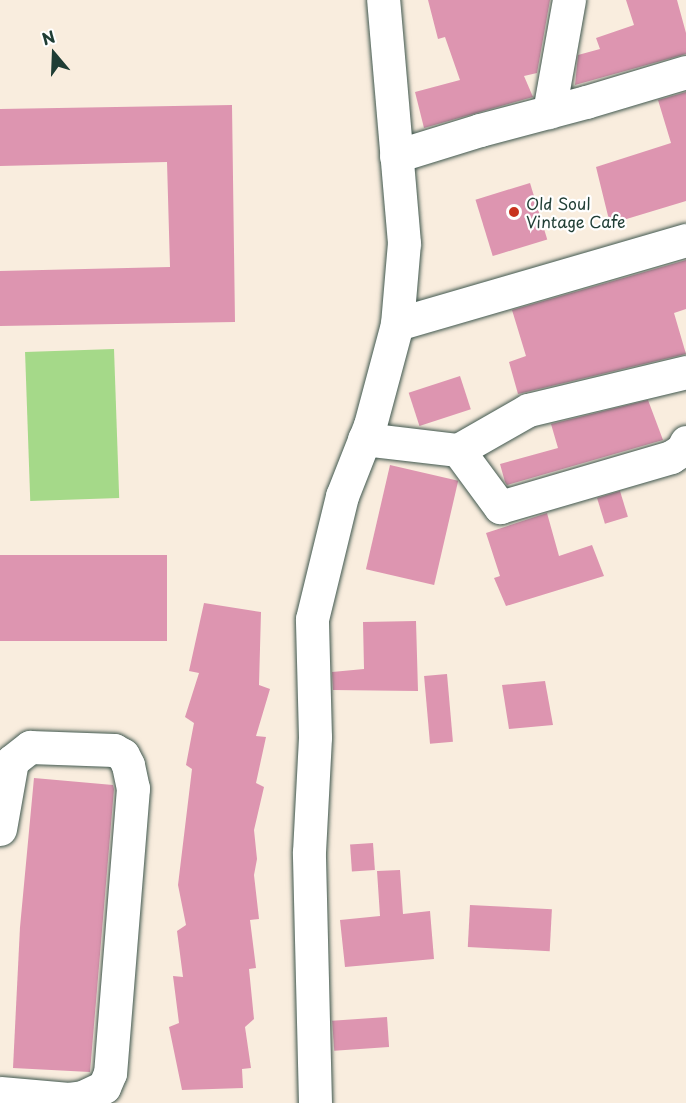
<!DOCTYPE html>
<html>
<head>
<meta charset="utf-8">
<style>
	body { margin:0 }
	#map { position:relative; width:686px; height:1103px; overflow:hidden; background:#f9edde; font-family:"Playpen Sans",sans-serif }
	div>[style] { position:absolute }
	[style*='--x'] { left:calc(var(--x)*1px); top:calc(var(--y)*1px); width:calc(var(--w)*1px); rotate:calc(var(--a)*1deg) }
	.green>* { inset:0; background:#a5d989; transform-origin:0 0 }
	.building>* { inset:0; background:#dd95b0; transform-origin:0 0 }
	.roads { filter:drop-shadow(0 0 2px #40574e) drop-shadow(0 0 2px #40574e) }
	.minor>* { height:33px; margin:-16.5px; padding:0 16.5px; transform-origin:16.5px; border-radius:16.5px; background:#fff }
	.dots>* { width:16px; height:16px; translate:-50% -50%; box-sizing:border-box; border:3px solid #fff; border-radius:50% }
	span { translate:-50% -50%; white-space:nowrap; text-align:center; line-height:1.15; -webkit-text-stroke:4.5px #fff; paint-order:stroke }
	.poi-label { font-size:16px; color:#1f3d34 }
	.left { translate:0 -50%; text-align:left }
	.north { position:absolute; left:24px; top:24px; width:60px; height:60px; -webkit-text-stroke:4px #fff; paint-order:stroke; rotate:341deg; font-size:16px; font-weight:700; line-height:24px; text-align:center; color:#1f3d34 }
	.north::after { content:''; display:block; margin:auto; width:21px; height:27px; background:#1f3d34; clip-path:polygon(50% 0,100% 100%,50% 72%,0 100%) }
</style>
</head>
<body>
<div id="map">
	<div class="green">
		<div style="left:114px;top:349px;width:149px;height:89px;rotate:88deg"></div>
	</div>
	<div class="building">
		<div style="clip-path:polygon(428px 0,550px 0,537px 73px,524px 76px,533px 97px,424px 128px,415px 92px,460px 80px,445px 37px,438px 39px)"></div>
		<div style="clip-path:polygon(626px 0,677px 0,686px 33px,686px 54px,575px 85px,578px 55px,600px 49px,596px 38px,634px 25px)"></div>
		<div style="clip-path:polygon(686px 92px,686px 201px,610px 224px,596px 167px,671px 143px,658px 100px)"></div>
		<div style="clip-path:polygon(232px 105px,235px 322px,0 326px,0 271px,170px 267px,167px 162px,0 166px,0 109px)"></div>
		<div style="left:530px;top:183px;width:59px;height:57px;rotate:73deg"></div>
		<div style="clip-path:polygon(686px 260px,686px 309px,674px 313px,686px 354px,518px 394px,509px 362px,526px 356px,512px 310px)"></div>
		<div style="left:460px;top:376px;width:35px;height:54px;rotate:72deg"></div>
		<div style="clip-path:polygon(648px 400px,663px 440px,507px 485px,505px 482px,500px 464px,558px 448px,551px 424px)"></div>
		<div style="left:390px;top:465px;width:70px;height:107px;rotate:13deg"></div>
		<div style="left:620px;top:491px;width:27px;height:24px;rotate:73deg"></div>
		<div style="clip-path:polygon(547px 513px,559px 556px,592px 545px,604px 576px,506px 606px,494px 578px,500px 576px,486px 533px)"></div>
		<div style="left:167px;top:555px;width:86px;height:167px;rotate:90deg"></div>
		<div style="clip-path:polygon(204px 603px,261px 612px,259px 685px,270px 689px,256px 736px,266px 737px,256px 783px,264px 787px,254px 830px,257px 859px,254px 875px,259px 919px,250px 920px,256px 968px,249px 969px,254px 1019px,245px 1027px,251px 1068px,242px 1069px,243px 1088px,182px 1090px,169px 1027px,179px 1023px,173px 976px,183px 977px,177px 931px,186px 925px,178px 885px,192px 769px,186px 765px,194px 723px,185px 717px,199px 673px,189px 671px)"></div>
		<div style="clip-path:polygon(416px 621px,418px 691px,333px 690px,332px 672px,364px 669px,363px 622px)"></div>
		<div style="left:447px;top:674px;width:68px;height:23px;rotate:85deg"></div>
		<div style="clip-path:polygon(545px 681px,553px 725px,509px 729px,502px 685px)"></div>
		<div style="clip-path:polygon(34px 778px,113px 785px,114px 789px,90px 1072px,13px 1068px,20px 927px)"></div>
		<div style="left:373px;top:843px;width:27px;height:23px;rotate:86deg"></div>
		<div style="clip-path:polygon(400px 870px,403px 914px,430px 911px,434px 959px,345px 967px,340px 920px,380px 916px,377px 871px)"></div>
		<div style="left:470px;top:905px;width:82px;height:42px;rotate:3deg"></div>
		<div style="left:387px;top:1017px;width:30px;height:55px;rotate:86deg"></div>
	</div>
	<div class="roads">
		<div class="minor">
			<div style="--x:549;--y:112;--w:114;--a:-79.9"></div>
			<div style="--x:396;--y:156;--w:88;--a:-17.2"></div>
			<div style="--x:480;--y:130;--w:110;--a:-14.8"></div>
			<div style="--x:586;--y:102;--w:104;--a:-16.7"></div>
			<div style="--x:397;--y:324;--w:301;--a:-16.2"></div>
			<div style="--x:364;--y:439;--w:95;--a:6.7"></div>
			<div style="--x:458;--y:450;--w:81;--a:-29.7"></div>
			<div style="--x:528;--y:410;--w:163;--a:-13.5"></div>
			<div style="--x:458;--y:450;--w:71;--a:53.6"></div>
			<div style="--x:500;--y:507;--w:178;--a:-16.3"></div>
			<div style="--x:671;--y:457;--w:13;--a:-32"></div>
			<div style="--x:682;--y:450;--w:9;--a:-63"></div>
			<div style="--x:0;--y:829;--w:69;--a:-80"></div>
			<div style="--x:12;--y:761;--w:23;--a:-38"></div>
			<div style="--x:30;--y:747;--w:84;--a:2"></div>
			<div style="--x:114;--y:750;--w:10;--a:29"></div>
			<div style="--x:123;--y:755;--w:11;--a:63"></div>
			<div style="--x:128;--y:765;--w:24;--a:78"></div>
			<div style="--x:133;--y:788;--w:286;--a:94.6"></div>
			<div style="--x:110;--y:1073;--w:15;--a:113"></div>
			<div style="--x:104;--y:1087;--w:23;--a:155"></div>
			<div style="--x:83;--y:1097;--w:14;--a:172"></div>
			<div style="--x:69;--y:1099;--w:69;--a:-175"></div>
			<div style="--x:315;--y:1103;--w:251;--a:-91.4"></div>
			<div style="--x:309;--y:852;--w:115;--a:-87"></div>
			<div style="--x:315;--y:737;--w:118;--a:-91.5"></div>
			<div style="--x:312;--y:619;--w:127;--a:-76.3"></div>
			<div style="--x:342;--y:496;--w:76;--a:-68.5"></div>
			<div style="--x:370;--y:425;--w:105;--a:-75"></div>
			<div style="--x:397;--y:324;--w:81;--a:-85.1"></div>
			<div style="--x:404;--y:243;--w:244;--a:-94.9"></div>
		</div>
	</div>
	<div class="dots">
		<div style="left:514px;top:212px;background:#c8321e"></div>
	</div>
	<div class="poi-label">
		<span class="left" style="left:526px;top:212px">Old Soul<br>Vintage Cafe</span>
	</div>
	<div class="north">N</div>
</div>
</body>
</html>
